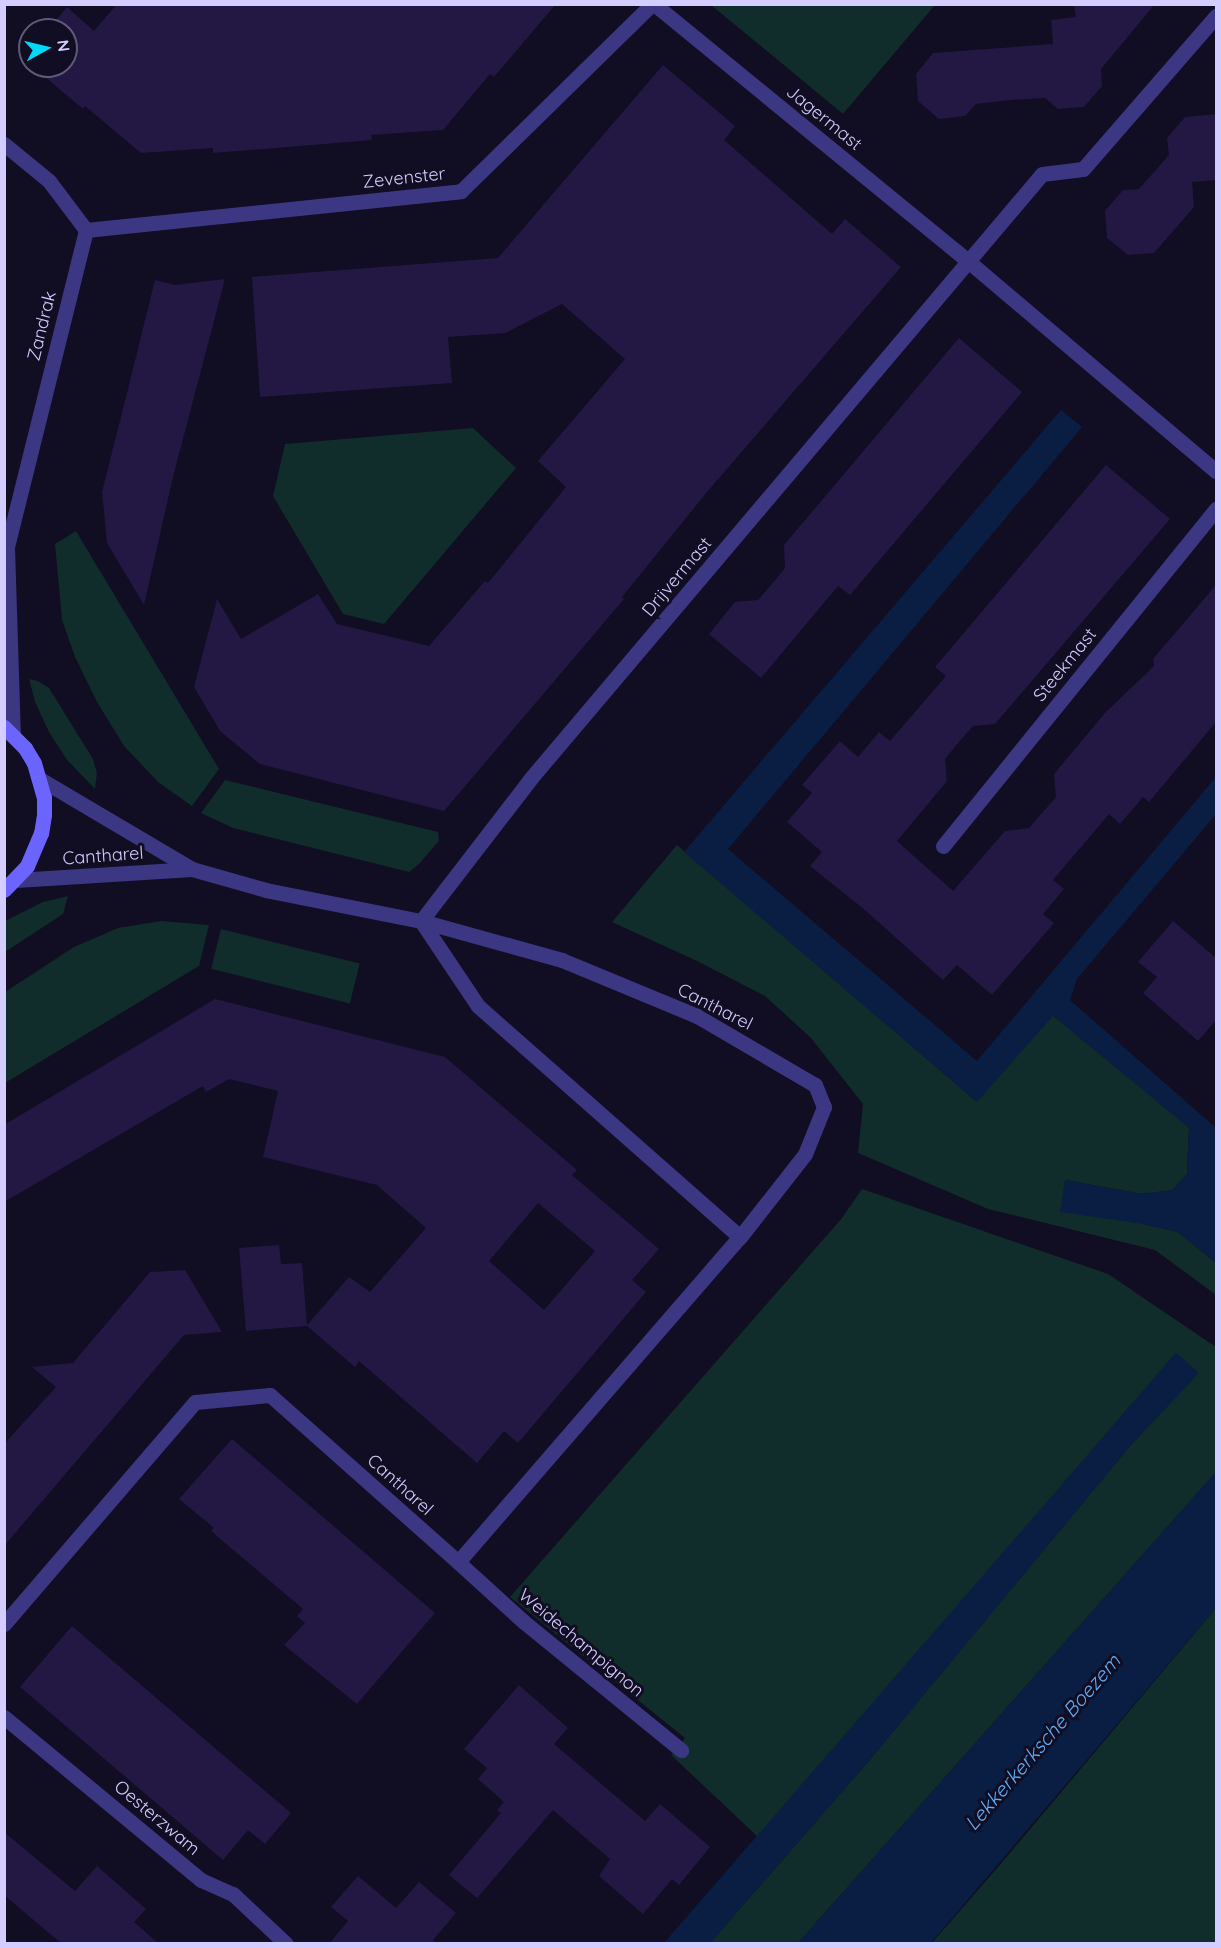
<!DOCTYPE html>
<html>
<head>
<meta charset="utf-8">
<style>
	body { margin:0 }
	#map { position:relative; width:1221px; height:1948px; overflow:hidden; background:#110d22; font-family:Quicksand,sans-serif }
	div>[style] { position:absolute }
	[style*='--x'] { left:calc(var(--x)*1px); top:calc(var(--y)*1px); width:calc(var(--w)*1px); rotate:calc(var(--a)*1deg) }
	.green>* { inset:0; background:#102c2b; transform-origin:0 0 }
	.water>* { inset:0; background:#0a1e43 }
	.building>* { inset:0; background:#221843 }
	.street>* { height:15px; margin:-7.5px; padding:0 7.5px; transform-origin:7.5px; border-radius:7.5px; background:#3b3782 }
	.secondary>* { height:15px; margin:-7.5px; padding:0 7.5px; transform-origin:7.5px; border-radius:7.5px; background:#6c64ff }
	span { translate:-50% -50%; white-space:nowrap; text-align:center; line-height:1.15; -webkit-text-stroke:6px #110d22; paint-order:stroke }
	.street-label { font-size:18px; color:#d4cdff }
	.water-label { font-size:20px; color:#5bafff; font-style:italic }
	.frame { position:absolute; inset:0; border:6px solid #d4cdff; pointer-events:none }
	.north { position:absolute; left:18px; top:18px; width:60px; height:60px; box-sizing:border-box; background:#110d22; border:2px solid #5f5a7a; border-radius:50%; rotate:82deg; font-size:16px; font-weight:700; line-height:24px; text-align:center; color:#d4cdff }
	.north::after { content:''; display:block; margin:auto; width:21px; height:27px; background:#00daf8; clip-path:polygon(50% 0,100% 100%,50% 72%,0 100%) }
</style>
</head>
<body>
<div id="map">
	<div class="green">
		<div style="clip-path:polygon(711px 5px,935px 5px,843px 114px)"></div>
		<div style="clip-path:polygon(473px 428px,516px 468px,384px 624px,343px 614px,273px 496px,285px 444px)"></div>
		<div style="clip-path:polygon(76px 531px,219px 769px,192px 806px,158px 782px,124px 746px,97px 702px,75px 657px,62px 620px,55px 544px)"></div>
		<div style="clip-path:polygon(29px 679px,38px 681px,49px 688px,93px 759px,97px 773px,95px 789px,67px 760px,49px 732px,35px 702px)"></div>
		<div style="clip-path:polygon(225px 780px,438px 832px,439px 841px,418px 865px,409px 872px,233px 828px,201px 813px)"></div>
		<div style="clip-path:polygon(677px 845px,976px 1101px,1053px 1015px,1156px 1098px,1189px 1128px,1187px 1174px,1173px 1190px,1142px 1194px,1065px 1180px,1143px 1224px,1178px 1232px,1216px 1263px,1216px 1295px,1155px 1250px,988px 1209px,858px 1153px,863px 1104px,811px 1038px,765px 996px,697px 961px,612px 922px)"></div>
		<div style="clip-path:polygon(68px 896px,63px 914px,5px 952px,5px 921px,43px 902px)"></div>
		<div style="clip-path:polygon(161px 921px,209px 925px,199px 966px,5px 1083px,5px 992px,74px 947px,118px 928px)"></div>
		<div style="left:221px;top:929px;width:143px;height:41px;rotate:14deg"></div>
		<div style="clip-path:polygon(862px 1189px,1108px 1274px,1216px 1347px,1216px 1472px,798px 1943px,710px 1943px,867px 1763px,1130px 1446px,1198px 1373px,1176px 1353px,758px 1837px,671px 1755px,685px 1738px,510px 1597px,842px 1218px)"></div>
		<div style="clip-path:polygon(1216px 1608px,1216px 1943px,931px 1944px,1004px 1860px)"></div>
	</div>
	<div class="water">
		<div style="clip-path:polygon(1061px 410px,1082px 427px,728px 849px,977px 1061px,1216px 777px,1216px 814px,1077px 979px,1070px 1000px,1216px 1128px,1216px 1263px,1178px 1232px,1143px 1224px,1060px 1212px,1065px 1180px,1142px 1194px,1173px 1190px,1187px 1174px,1189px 1128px,1053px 1016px,977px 1102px,684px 852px)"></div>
		<div style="clip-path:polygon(1176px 1353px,1199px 1373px,1130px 1446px,867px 1763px,710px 1943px,664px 1943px)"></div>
		<div style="clip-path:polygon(1216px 1472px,1216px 1608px,931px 1943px,798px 1943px)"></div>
	</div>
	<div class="building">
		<div style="clip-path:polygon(117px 4px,556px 4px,494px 77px,490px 74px,443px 130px,371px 135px,372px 140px,213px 153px,213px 148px,141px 153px,85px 106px,83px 109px,32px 66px,66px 66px,66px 30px,48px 30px,67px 7px,94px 31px)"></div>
		<div style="clip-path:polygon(1074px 4px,1155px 4px,1101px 69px,1102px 86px,1084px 107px,1058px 109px,1045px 98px,1010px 100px,976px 104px,965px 116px,939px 119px,918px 101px,916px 74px,933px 53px,1053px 44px,1051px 20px,1076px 17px)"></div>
		<div style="clip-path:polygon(663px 65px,735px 126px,724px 140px,832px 234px,845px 219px,901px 267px,707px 492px,622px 597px,624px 599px,444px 811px,260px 764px,220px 731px,194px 687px,217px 599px,241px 639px,318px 594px,337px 624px,429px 646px,485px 581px,488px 583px,566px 487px,538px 461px,625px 359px,562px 304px,505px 333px,448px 337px,452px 383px,260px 397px,252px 277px,498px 258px)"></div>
		<div style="clip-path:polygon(1216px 114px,1216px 180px,1192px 182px,1194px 207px,1154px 253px,1128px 255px,1107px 238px,1105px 211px,1123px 190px,1139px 189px,1169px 155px,1167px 138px,1185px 117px)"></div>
		<div style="clip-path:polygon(225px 279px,173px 477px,144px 605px,107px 543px,102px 492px,128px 389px,155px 280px,175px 285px)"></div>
		<div style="clip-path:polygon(959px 338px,1022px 392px,850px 595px,838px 586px,761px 678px,709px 634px,735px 602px,758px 600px,772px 584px,785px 568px,784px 545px)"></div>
		<div style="clip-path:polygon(1106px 465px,1170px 519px,995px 724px,973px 726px,958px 743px,945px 759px,947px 781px,897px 841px,953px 891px,1005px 831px,1029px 828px,1056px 797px,1054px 774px,1105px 713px,1154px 666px,1153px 659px,1216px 585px,1216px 722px,1149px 802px,1143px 797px,1120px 824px,1109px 814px,1053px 880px,1064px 889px,1043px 914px,1054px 923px,992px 995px,957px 965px,943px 980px,865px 910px,810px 866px,822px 852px,787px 822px,812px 793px,802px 785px,840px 741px,858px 757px,879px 732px,890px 741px,946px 676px,935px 667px)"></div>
		<div style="clip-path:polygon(1173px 921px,1216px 958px,1216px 1020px,1198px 1041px,1143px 993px,1157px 977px,1138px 962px)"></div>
		<div style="clip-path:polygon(evenodd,215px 999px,445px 1057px,577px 1170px,572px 1175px,659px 1249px,632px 1280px,646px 1292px,518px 1443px,504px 1431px,477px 1463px,359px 1361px,355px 1367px,307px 1326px,246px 1331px,239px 1248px,279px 1245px,281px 1264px,302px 1263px,307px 1325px,349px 1277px,370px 1292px,426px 1228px,377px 1185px,263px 1157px,278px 1091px,229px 1079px,206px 1092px,203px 1086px,4px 1202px,4px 1125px,215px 999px,538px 1203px,595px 1251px,544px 1310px,489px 1261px,538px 1203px)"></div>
		<div style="clip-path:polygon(185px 1270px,222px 1332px,184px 1335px,4px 1546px,4px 1444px,56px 1387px,32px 1367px,73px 1363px,150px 1272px)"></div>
		<div style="clip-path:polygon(232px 1439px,435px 1613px,357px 1704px,284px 1645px,305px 1623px,297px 1616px,303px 1609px,211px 1531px,214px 1528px,179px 1499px)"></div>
		<div style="clip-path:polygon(72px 1626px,291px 1813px,265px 1844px,248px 1830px,223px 1860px,20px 1687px)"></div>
		<div style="clip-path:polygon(519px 1685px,568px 1728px,554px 1744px,645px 1821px,660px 1804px,710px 1847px,679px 1885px,672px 1879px,643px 1914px,599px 1876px,610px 1859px,553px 1810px,477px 1898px,449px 1875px,501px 1813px,497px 1810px,504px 1802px,478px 1779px,487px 1768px,464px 1749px)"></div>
		<div style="clip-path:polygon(4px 1832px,75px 1891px,97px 1866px,146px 1909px,134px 1922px,159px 1944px,62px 1944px,4px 1895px)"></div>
		<div style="clip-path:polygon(358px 1876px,396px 1908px,419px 1882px,456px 1913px,433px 1940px,437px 1944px,329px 1944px,348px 1921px,331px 1907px)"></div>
	</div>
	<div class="street">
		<div style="--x:654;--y:4;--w:406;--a:39.3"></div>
		<div style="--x:968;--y:261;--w:325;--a:40.3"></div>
		<div style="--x:4;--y:144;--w:58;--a:39.4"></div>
		<div style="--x:49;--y:181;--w:61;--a:52.9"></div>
		<div style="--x:86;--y:230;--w:327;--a:104"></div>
		<div style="--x:7;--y:547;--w:187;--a:88.2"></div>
		<div style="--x:86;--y:230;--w:377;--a:-5.9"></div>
		<div style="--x:461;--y:191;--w:267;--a:-44.4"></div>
		<div style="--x:943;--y:846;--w:434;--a:-51"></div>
		<div style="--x:16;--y:880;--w:176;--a:-3.6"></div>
		<div style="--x:740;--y:1237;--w:349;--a:-138.6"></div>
		<div style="--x:478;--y:1006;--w:102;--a:-123.8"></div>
		<div style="--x:421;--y:921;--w:180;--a:-52.4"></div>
		<div style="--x:531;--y:778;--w:791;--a:-49.77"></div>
		<div style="--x:1042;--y:174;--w:41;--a:-7"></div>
		<div style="--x:1083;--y:169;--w:203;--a:-49"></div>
		<div style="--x:458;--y:1562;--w:89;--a:42.3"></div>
		<div style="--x:524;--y:1622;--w:203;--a:39.2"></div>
		<div style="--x:4;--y:1624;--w:293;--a:-49.3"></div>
		<div style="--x:195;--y:1402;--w:75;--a:-5.3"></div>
		<div style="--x:270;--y:1395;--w:251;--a:41.6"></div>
		<div style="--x:458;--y:1562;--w:430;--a:-49.1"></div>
		<div style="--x:740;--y:1237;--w:105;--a:-51.9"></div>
		<div style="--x:805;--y:1154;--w:51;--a:-68"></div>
		<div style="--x:824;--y:1107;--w:24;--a:-112"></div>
		<div style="--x:815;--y:1085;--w:137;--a:-149.7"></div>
		<div style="--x:697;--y:1016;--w:146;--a:-157.5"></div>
		<div style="--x:562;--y:960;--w:146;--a:-164.5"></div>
		<div style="--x:421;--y:921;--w:158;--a:-168.7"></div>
		<div style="--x:266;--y:890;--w:77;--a:-164.2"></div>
		<div style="--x:192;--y:869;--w:177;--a:-149.4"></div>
		<div style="--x:4;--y:1717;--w:256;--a:39.6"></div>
		<div style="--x:201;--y:1880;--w:35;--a:24"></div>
		<div style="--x:233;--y:1894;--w:73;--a:43.3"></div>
	</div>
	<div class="secondary">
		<div style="--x:4;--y:727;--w:30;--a:45"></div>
		<div style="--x:25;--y:748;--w:17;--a:59"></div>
		<div style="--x:34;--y:763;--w:35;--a:74"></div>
		<div style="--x:44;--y:797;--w:18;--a:90"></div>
		<div style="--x:44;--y:815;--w:18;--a:99"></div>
		<div style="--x:41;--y:833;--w:36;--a:113"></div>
		<div style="--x:27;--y:866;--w:33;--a:134"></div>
	</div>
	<div class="street-label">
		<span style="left:824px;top:118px;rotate:39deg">Jagermast</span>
		<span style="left:404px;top:178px;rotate:-6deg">Zevenster</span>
		<span style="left:42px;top:326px;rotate:-76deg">Zandrak</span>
		<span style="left:677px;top:577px;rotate:-50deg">Drijvermast</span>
		<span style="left:1065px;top:665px;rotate:-51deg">Steekmast</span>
		<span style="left:103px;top:856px;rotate:-4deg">Cantharel</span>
		<span style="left:715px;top:1007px;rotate:27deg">Cantharel</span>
		<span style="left:400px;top:1485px;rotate:42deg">Cantharel</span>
		<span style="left:581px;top:1643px;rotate:40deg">Weidechampignon</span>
		<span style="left:157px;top:1818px;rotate:40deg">Oesterzwam</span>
	</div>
	<div class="water-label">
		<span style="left:1042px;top:1742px;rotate:-49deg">Lekkerkerksche Boezem</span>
	</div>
	<div class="frame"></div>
	<div class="north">N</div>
</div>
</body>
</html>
